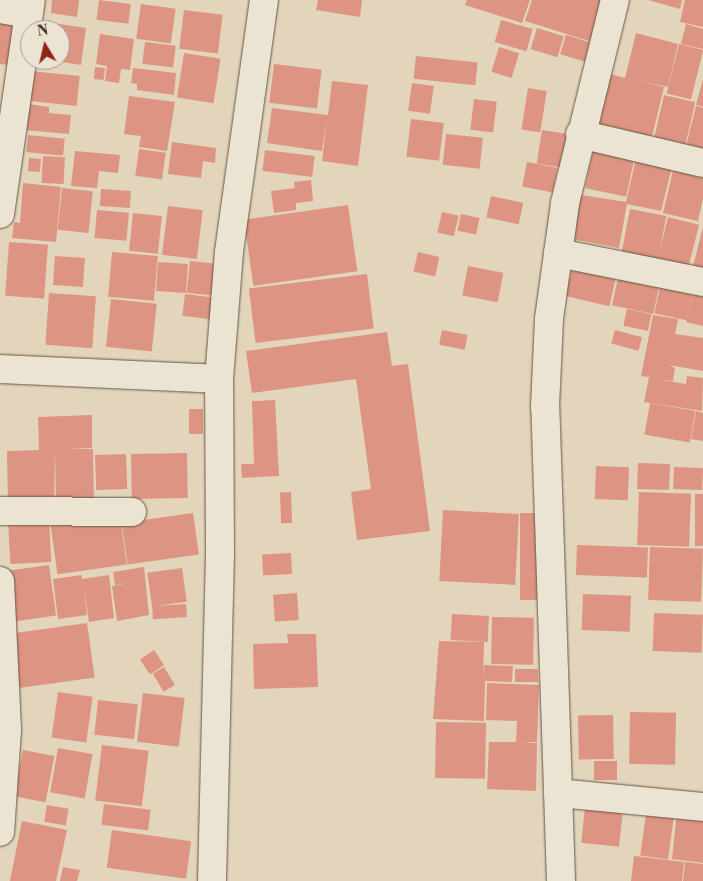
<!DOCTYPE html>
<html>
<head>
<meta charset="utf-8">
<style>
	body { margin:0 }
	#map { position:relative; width:703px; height:881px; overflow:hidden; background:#e2d5bb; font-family:"Libre Bodoni",serif }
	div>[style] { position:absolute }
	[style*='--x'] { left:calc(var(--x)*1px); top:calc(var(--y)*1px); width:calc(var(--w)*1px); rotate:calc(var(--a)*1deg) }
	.building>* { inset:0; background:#de9482; transform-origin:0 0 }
	.roads { filter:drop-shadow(0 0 1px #655646) drop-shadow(0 0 1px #655646) }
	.street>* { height:28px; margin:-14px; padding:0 14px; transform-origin:14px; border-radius:14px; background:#ece4d3 }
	span { translate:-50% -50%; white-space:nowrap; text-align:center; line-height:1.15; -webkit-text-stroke:4px #ece4d3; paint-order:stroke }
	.north { position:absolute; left:20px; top:20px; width:50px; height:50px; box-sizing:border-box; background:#ece4d3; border:1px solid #a59a8b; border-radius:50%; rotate:351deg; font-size:14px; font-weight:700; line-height:20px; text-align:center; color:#3b2b1f }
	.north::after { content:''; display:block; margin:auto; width:18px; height:22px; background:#8f2418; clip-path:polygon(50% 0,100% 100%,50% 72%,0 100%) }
</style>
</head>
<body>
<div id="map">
	<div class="building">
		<div style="clip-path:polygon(52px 0,79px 0,77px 17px,51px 13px)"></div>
		<div style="left:99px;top:0;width:32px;height:20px;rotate:7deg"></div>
		<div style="clip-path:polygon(318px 0,362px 0,360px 17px,316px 10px)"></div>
		<div style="clip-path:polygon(467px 0,530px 0,522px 23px,465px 5px)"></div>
		<div style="clip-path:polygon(532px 0,606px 0,592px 42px,525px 21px)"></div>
		<div style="clip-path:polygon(648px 0,682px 0,680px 9px)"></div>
		<div style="clip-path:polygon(685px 0,703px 0,703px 27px,680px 22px)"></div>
		<div style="left:141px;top:4px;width:35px;height:35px;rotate:8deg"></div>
		<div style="left:184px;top:10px;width:39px;height:39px;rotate:7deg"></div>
		<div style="clip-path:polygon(0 13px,17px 16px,9px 65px,0 64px)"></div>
		<div style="left:501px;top:20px;width:33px;height:23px;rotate:16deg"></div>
		<div style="clip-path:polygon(53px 23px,86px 28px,81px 65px,56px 61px,60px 60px,60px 30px,52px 30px)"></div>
		<div style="clip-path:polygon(686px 24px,703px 29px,703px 49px,681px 44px)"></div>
		<div style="left:537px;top:28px;width:28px;height:22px;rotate:17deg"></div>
		<div style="clip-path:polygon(636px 33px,678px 44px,668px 87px,641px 81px,664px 87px,650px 145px,596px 132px,610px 74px,625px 78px)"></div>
		<div style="clip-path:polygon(100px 34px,134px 39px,130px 70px,121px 69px,119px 83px,105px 81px,107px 66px,96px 64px)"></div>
		<div style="left:566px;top:35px;width:28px;height:20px;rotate:17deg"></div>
		<div style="left:145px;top:42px;width:31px;height:22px;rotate:7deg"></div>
		<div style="left:679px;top:44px;width:25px;height:51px;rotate:14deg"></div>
		<div style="left:499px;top:47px;width:21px;height:26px;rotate:17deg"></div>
		<div style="left:184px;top:53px;width:37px;height:45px;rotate:9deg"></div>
		<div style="left:416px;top:56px;width:62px;height:23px;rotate:6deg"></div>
		<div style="left:274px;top:64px;width:48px;height:39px;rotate:7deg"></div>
		<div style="left:95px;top:67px;width:10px;height:12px;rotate:6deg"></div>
		<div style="clip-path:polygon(133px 68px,176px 73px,174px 95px,137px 90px,137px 84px,131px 83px)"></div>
		<div style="left:31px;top:71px;width:49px;height:30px;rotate:6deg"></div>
		<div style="clip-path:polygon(703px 79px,703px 107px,696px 105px)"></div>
		<div style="clip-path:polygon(332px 81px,368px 85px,358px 166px,322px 161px,327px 118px,322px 151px,267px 143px,272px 108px,328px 115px)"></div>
		<div style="left:412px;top:83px;width:22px;height:28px;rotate:8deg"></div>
		<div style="left:528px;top:88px;width:19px;height:42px;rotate:9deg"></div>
		<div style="left:664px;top:95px;width:32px;height:52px;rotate:13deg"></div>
		<div style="clip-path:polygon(129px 96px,175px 102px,167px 151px,139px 147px,141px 136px,124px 134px)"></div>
		<div style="left:474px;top:99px;width:23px;height:31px;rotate:7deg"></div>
		<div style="clip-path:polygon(28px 104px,49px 107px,49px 113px,71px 115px,69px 134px,25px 130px)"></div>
		<div style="clip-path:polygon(696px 106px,703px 108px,703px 158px,684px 154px)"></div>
		<div style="left:411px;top:119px;width:33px;height:38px;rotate:7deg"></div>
		<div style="left:542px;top:130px;width:26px;height:34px;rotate:9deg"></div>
		<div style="left:446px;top:134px;width:37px;height:31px;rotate:6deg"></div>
		<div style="left:28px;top:135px;width:37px;height:17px;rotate:6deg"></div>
		<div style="clip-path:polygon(172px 142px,216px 148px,215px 163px,203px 161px,201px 178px,168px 174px)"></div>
		<div style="left:594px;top:146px;width:42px;height:43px;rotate:12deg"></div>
		<div style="left:139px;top:149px;width:27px;height:27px;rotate:8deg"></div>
		<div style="left:265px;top:150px;width:50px;height:21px;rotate:7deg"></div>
		<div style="clip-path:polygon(75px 151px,120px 155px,118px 173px,99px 171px,97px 188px,71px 186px)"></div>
		<div style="clip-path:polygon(637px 154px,673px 163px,661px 211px,627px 204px,619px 248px,572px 239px,581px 195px,626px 202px)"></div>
		<div style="left:43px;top:156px;width:22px;height:27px;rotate:3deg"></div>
		<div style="left:29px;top:158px;width:12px;height:13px;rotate:5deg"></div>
		<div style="left:527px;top:162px;width:31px;height:25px;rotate:11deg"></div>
		<div style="clip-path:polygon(675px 162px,703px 169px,703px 198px,698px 221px,663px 213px)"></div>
		<div style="clip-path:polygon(311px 180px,313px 201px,296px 203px,296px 210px,274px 213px,271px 191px,295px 188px,294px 182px)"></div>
		<div style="clip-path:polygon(23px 183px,61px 187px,56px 242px,12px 238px,14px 222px,20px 223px)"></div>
		<div style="left:62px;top:188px;width:31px;height:42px;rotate:6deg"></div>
		<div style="left:101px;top:189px;width:30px;height:17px;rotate:4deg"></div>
		<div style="left:491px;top:196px;width:33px;height:22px;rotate:12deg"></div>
		<div style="left:348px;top:205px;width:67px;height:105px;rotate:82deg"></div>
		<div style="left:168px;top:206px;width:35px;height:49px;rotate:7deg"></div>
		<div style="left:630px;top:209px;width:37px;height:50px;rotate:11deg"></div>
		<div style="left:97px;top:210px;width:32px;height:28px;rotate:5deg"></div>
		<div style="left:442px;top:212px;width:17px;height:21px;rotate:13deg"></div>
		<div style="left:133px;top:213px;width:29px;height:38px;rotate:6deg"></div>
		<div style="left:461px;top:214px;width:19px;height:17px;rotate:12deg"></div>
		<div style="left:668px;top:217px;width:32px;height:50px;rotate:14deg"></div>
		<div style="clip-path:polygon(703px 227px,703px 277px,691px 274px)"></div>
		<div style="left:9px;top:242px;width:39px;height:54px;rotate:4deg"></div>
		<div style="left:112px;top:252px;width:46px;height:45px;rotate:5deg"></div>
		<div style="left:418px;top:252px;width:22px;height:20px;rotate:13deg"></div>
		<div style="left:55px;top:256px;width:30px;height:29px;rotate:4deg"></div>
		<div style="left:574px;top:259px;width:45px;height:38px;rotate:13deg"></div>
		<div style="left:190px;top:261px;width:30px;height:32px;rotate:6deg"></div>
		<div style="left:158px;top:262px;width:30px;height:29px;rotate:4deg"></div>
		<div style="left:468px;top:266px;width:36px;height:30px;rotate:11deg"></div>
		<div style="left:620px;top:268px;width:42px;height:38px;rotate:12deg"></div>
		<div style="left:367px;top:274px;width:55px;height:119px;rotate:83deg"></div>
		<div style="left:661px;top:282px;width:33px;height:32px;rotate:12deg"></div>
		<div style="clip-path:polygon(694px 287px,703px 289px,703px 326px,686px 322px)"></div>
		<div style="left:49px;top:293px;width:47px;height:52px;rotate:4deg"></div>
		<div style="left:185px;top:294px;width:32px;height:22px;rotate:7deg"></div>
		<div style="left:111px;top:299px;width:46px;height:48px;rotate:6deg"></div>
		<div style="left:627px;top:309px;width:25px;height:17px;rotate:12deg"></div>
		<div style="clip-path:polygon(653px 315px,678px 319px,675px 334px,703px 338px,703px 371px,669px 365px,675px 368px,673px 381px,657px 379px,686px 384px,687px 376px,703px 378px,702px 411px,644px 402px,649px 377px,641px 376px)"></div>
		<div style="left:442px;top:330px;width:26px;height:15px;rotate:11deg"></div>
		<div style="left:615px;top:330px;width:28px;height:14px;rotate:15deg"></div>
		<div style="clip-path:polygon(387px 332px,392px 366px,408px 364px,430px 531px,357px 540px,351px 492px,371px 489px,356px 379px,252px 393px,246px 351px)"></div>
		<div style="clip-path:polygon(275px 400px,279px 476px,242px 478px,241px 464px,254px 464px,252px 401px)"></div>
		<div style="left:650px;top:403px;width:46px;height:32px;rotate:10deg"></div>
		<div style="left:189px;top:409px;width:14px;height:25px"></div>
		<div style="clip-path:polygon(696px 411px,703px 413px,703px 441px,691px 439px)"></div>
		<div style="clip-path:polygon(92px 415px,92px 448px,65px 449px,93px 449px,94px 505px,56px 505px,55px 449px,54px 505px,8px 506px,7px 451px,39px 450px,38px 417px)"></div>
		<div style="left:187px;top:453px;width:45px;height:56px;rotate:89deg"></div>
		<div style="left:126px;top:454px;width:35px;height:31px;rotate:88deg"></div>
		<div style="left:638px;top:463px;width:32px;height:26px;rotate:2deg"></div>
		<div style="left:596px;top:466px;width:33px;height:33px;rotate:2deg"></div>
		<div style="left:674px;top:467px;width:29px;height:22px;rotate:2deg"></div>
		<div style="left:291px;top:492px;width:31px;height:11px;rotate:88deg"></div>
		<div style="left:639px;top:492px;width:52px;height:53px;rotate:2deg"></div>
		<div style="left:695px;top:494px;width:8px;height:52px"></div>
		<div style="left:443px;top:510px;width:76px;height:71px;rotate:3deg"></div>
		<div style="left:193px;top:513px;width:42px;height:72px;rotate:82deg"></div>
		<div style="left:520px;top:513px;width:17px;height:87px"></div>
		<div style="left:120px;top:516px;width:49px;height:70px;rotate:82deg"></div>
		<div style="left:49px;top:518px;width:44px;height:41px;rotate:87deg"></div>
		<div style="left:577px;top:545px;width:71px;height:30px;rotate:2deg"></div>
		<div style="left:650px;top:547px;width:53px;height:53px;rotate:2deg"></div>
		<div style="left:291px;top:553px;width:21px;height:29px;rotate:87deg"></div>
		<div style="left:49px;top:565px;width:51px;height:44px;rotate:82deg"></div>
		<div style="clip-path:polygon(144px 567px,149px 615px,117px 621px,112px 586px,137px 582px,115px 585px,113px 572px)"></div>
		<div style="left:182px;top:568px;width:34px;height:35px;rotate:82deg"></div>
		<div style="clip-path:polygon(82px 575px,82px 579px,109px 575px,114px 618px,89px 622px,84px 586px,87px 615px,58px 619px,53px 579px)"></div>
		<div style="left:297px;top:593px;width:27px;height:24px;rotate:86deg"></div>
		<div style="left:583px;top:594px;width:48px;height:36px;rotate:2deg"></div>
		<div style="left:186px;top:604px;width:13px;height:34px;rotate:86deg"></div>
		<div style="left:654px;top:613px;width:49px;height:38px;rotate:2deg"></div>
		<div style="left:452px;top:614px;width:37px;height:26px;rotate:3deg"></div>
		<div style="left:492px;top:617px;width:42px;height:47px;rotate:1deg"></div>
		<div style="left:87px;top:623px;width:55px;height:76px;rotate:82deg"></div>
		<div style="clip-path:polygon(287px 634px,316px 634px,318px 687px,254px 689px,253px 644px,288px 643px)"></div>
		<div style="clip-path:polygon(439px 641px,484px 642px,483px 679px,484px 665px,513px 666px,512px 682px,485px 681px,484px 721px,433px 719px)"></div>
		<div style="left:154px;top:650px;width:18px;height:17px;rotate:56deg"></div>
		<div style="left:164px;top:667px;width:21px;height:13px;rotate:59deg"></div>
		<div style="left:515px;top:669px;width:23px;height:13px"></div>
		<div style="clip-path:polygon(487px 683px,539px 685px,537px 742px,520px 742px,537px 743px,536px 791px,487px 789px,489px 742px,516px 742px,517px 721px,486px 720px)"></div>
		<div style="left:58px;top:692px;width:35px;height:46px;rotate:8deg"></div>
		<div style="left:143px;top:693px;width:42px;height:49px;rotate:7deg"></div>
		<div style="left:98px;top:700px;width:40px;height:35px;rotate:6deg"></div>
		<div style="left:630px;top:712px;width:46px;height:52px;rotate:1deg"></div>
		<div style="left:613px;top:715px;width:44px;height:35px;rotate:89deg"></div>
		<div style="left:436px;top:722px;width:50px;height:56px;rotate:1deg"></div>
		<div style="left:102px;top:745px;width:47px;height:56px;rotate:7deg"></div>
		<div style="left:58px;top:748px;width:35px;height:45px;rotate:10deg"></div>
		<div style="left:23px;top:750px;width:32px;height:47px;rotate:11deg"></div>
		<div style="left:594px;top:761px;width:23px;height:19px"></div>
		<div style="left:104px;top:804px;width:47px;height:21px;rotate:7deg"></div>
		<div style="left:47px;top:805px;width:22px;height:17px;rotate:10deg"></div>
		<div style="left:585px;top:807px;width:38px;height:36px;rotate:6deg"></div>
		<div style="left:647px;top:807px;width:28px;height:49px;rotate:8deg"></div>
		<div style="clip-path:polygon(677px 812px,703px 814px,703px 863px,672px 859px)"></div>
		<div style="clip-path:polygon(22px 821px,67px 830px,56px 881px,10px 881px)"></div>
		<div style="left:112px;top:830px;width:80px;height:38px;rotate:8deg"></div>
		<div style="clip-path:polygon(634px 856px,684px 862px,682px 881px,631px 881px)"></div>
		<div style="clip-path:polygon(685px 862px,703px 864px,703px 881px,683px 881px)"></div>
		<div style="clip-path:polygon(63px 867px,80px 870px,77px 881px,60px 881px)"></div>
	</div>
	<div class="roads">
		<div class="street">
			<div style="--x:0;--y:9;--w:29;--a:10"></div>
			<div style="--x:580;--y:134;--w:126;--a:13.3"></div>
			<div style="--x:0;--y:214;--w:216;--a:-81.8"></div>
			<div style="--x:558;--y:253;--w:148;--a:11.3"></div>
			<div style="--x:0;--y:369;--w:219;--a:2.6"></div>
			<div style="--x:0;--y:511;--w:132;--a:0.4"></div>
			<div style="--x:0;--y:581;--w:149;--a:87.3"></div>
			<div style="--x:7;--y:730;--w:102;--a:93.9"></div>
			<div style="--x:558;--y:793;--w:146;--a:5.5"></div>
			<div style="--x:212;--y:881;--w:326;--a:-88.6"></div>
			<div style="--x:220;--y:555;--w:176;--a:-90.3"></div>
			<div style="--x:219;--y:379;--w:127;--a:-85.5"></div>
			<div style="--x:229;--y:252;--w:254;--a:-82.1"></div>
			<div style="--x:561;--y:881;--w:474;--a:-91.9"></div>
			<div style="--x:545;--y:407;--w:88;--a:-87.4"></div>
			<div style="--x:549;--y:319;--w:117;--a:-82.1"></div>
			<div style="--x:565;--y:203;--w:209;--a:-76.2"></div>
		</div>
	</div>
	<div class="north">N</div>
</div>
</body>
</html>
